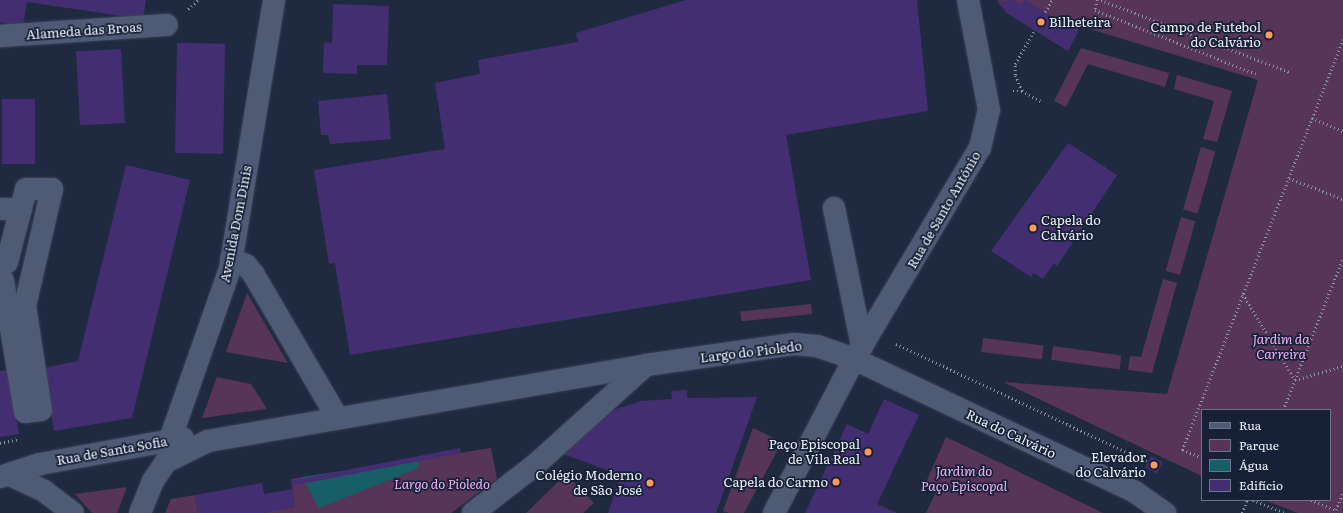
<!DOCTYPE html>
<html>
<head>
<meta charset="utf-8">
<style>
	body { margin:0 }
	#map { position:relative; width:1343px; height:513px; overflow:hidden; background:#1f2a41; font-family:Literata,serif }
	div>[style] { position:absolute }
	[style*='--x'] { left:calc(var(--x)*1px); top:calc(var(--y)*1px); width:calc(var(--w)*1px); rotate:calc(var(--a)*1deg) }
	.green>* { inset:0; background:#563559; transform-origin:0 0 }
	.water>* { inset:0; background:#185e66 }
	.building>* { inset:0; background:#442e72; transform-origin:0 0 }
	.path>* { height:2.5px; margin-top:-1.25px; transform-origin:0; background:repeating-linear-gradient(90deg,#8d95a5 0 1px,transparent 0 4px) }
	.roads { filter:drop-shadow(0 0 1px #3b4456) drop-shadow(0 0 1px #3b4456) }
	.minor>* { height:22px; margin:-11px; padding:0 11px; transform-origin:11px; border-radius:11px; background:#4f5b75 }
	.dots>* { width:11px; height:11px; translate:-50% -50%; box-sizing:border-box; border:2px solid #162036; border-radius:50% }
	span { translate:-50% -50%; white-space:nowrap; text-align:center; line-height:1.15; -webkit-text-stroke:3.5px #162036; paint-order:stroke }
	.poi-label { font-size:13px; color:#eef3fc }
	.left { translate:0 -50%; text-align:left }
	.right { translate:-100% -50%; text-align:right }
	.street-label { font-size:13px; color:#eef3fc }
	.park-label { font-size:13px; color:#f1b3f6; font-style:italic }
	.legend { position:absolute; left:1201px; top:409px; width:130px; height:92px; box-sizing:border-box; background:#162036; border:1px solid #6c7485; margin:0; padding:5px 7px; list-style:none; font-size:12px; color:#eef3fc }
	.legend li { display:flex; align-items:center; gap:8px; height:20px }
	.legend b { width:20px; border:1px solid #6c7485 }
</style>
</head>
<body>
<div id="map">
	<div class="green">
		<div style="clip-path:polygon(997px 0,1343px 0,1343px 513px,1298px 513px,1264px 500px,1330px 500px,1330px 410px,1202px 410px,1202px 476px,1003px 382px,1167px 394px,1258px 80px,1080px 26px,1068px 51px,1007px 13px)"></div>
		<div style="clip-path:polygon(1081px 48px,1169px 73px,1165px 87px,1088px 64px,1066px 107px,1054px 101px)"></div>
		<div style="clip-path:polygon(1177px 75px,1232px 91px,1217px 142px,1203px 139px,1214px 101px,1174px 89px)"></div>
		<div style="left:1201px;top:147px;width:15px;height:65px;rotate:16deg"></div>
		<div style="left:1181px;top:217px;width:15px;height:56px;rotate:16deg"></div>
		<div style="clip-path:polygon(1163px 279px,1177px 283px,1152px 373px,1128px 370px,1130px 356px,1141px 357px)"></div>
		<div style="clip-path:polygon(247px 293px,288px 363px,226px 352px)"></div>
		<div style="left:811px;top:304px;width:10px;height:71px;rotate:84deg"></div>
		<div style="left:983px;top:338px;width:61px;height:14px;rotate:7deg"></div>
		<div style="left:1053px;top:346px;width:69px;height:14px;rotate:8deg"></div>
		<div style="clip-path:polygon(217px 377px,251px 384px,267px 409px,202px 418px)"></div>
		<div style="clip-path:polygon(753px 428px,782px 442px,744px 513px,729px 513px,723px 511px)"></div>
		<div style="clip-path:polygon(946px 437px,1005px 465px,1103px 513px,926px 513px,936px 492px,924px 487px)"></div>
		<div style="clip-path:polygon(491px 448px,497px 479px,451px 513px,263px 513px,295px 507px,291px 479px)"></div>
		<div style="clip-path:polygon(566px 474px,594px 503px,583px 513px,526px 513px)"></div>
		<div style="clip-path:polygon(127px 487px,117px 513px,92px 513px,75px 494px)"></div>
		<div style="clip-path:polygon(195px 495px,198px 513px,165px 513px,171px 499px)"></div>
	</div>
	<div class="water">
		<div style="clip-path:polygon(417px 460px,419px 468px,319px 508px,302px 477px)"></div>
	</div>
	<div class="building">
		<div style="clip-path:polygon(0 0,146px 0,143px 19px,27px 2px,23px 26px,0 22px)"></div>
		<div style="clip-path:polygon(686px 0,917px 0,928px 111px,786px 135px,811px 280px,350px 355px,335px 263px,329px 264px,314px 170px,445px 149px,435px 83px,480px 74px,478px 60px,578px 42px,576px 33px)"></div>
		<div style="clip-path:polygon(1013px 0,1020px 4px,1025px 0,1078px 32px,1068px 51px,1007px 13px,997px 2px)"></div>
		<div style="clip-path:polygon(333px 4px,389px 6px,387px 65px,357px 65px,357px 74px,323px 73px,324px 42px,332px 43px)"></div>
		<div style="left:177px;top:43px;width:48px;height:110px;rotate:1deg"></div>
		<div style="left:121px;top:49px;width:74px;height:45px;rotate:87deg"></div>
		<div style="clip-path:polygon(387px 94px,391px 139px,330px 144px,328px 135px,321px 135px,318px 101px)"></div>
		<div style="left:2px;top:99px;width:33px;height:65px"></div>
		<div style="clip-path:polygon(1068px 143px,1117px 175px,1057px 266px,1054px 263px,1043px 279px,1034px 273px,1031px 277px,991px 251px)"></div>
		<div style="clip-path:polygon(126px 165px,190px 180px,132px 418px,54px 431px,43px 368px,78px 361px)"></div>
		<div style="clip-path:polygon(8px 370px,19px 434px,0 437px,0 371px)"></div>
		<div style="clip-path:polygon(687px 390px,687px 398px,757px 397px,716px 513px,608px 513px,621px 475px,563px 454px,613px 410px,641px 401px,672px 399px,671px 391px)"></div>
		<div style="clip-path:polygon(884px 399px,919px 415px,877px 504px,897px 513px,805px 513px,847px 424px,868px 434px)"></div>
		<div style="left:460px;top:448px;width:5px;height:172px;rotate:79deg"></div>
		<div style="left:1151px;top:456px;width:13px;height:13px;rotate:27deg"></div>
		<div style="clip-path:polygon(262px 483px,264px 494px,293px 489px,295px 507px,263px 513px,198px 513px,195px 495px)"></div>
	</div>
	<div class="path">
		<div style="--x:1098;--y:0;--w:10;--a:107"></div>
		<div style="--x:1095;--y:10;--w:173;--a:21.7"></div>
		<div style="--x:1101;--y:0;--w:202;--a:20.9"></div>
		<div style="--x:188;--y:9;--w:13;--a:-42"></div>
		<div style="--x:1045;--y:12;--w:14;--a:-60"></div>
		<div style="--x:1013;--y:91;--w:9;--a:0"></div>
		<div style="--x:1022;--y:91;--w:21;--a:28"></div>
		<div style="--x:1022;--y:91;--w:17;--a:-114"></div>
		<div style="--x:1015;--y:75;--w:11;--a:-90"></div>
		<div style="--x:1015;--y:64;--w:38;--a:-60"></div>
		<div style="--x:1312;--y:118;--w:34;--a:23"></div>
		<div style="--x:1289;--y:178;--w:58;--a:21.3"></div>
		<div style="--x:1243;--y:294;--w:100;--a:58.8"></div>
		<div style="--x:1295;--y:380;--w:50;--a:-16.3"></div>
		<div style="--x:896;--y:344;--w:285;--a:25.1"></div>
		<div style="--x:1283;--y:410;--w:163;--a:-68.5"></div>
		<div style="--x:0;--y:443;--w:19;--a:-12"></div>
		<div style="--x:1202;--y:458;--w:22;--a:-158"></div>
		<div style="--x:1182;--y:450;--w:441;--a:-68.6"></div>
		<div style="--x:1253;--y:500;--w:35;--a:22"></div>
		<div style="--x:1311;--y:500;--w:27;--a:22"></div>
		<div style="--x:1336;--y:510;--w:19;--a:-69"></div>
		<div style="--x:1242;--y:513;--w:14;--a:-69"></div>
	</div>
	<div class="roads">
		<div class="minor">
			<div style="--x:0;--y:36;--w:167;--a:-3.8"></div>
			<div style="--x:834;--y:208;--w:141;--a:78.5"></div>
			<div style="--x:0;--y:209;--w:21;--a:0"></div>
			<div style="--x:231;--y:259;--w:16;--a:22"></div>
			<div style="--x:246;--y:265;--w:13;--a:51"></div>
			<div style="--x:254;--y:275;--w:164;--a:59.7"></div>
			<div style="--x:0;--y:262;--w:7;--a:0"></div>
			<div style="--x:7;--y:262;--w:75;--a:-75.4"></div>
			<div style="--x:26;--y:189;--w:26;--a:0"></div>
			<div style="--x:52;--y:189;--w:120;--a:103"></div>
			<div style="--x:25;--y:306;--w:105;--a:81.3"></div>
			<div style="--x:41;--y:410;--w:16;--a:173"></div>
			<div style="--x:25;--y:412;--w:133;--a:-99.5"></div>
			<div style="--x:3;--y:281;--w:3;--a:162"></div>
			<div style="--x:170;--y:440;--w:181;--a:-70.7"></div>
			<div style="--x:230;--y:269;--w:273;--a:-80.7"></div>
			<div style="--x:10;--y:475;--w:38;--a:25"></div>
			<div style="--x:44;--y:491;--w:36;--a:37"></div>
			<div style="--x:0;--y:477;--w:42;--a:-18"></div>
			<div style="--x:40;--y:464;--w:145;--a:-10.3"></div>
			<div style="--x:140;--y:513;--w:35;--a:-68"></div>
			<div style="--x:153;--y:481;--w:23;--a:-56"></div>
			<div style="--x:166;--y:462;--w:47;--a:-26.6"></div>
			<div style="--x:208;--y:441;--w:445;--a:-9.8"></div>
			<div style="--x:646;--y:365;--w:149;--a:-8.1"></div>
			<div style="--x:794;--y:344;--w:23;--a:5"></div>
			<div style="--x:817;--y:346;--w:39;--a:19"></div>
			<div style="--x:854;--y:359;--w:311;--a:25.3"></div>
			<div style="--x:1135;--y:492;--w:37;--a:35"></div>
			<div style="--x:473;--y:513;--w:78;--a:-37.7"></div>
			<div style="--x:535;--y:465;--w:149;--a:-42"></div>
			<div style="--x:774;--y:513;--w:174;--a:-62.5"></div>
			<div style="--x:854;--y:359;--w:246;--a:-59.2"></div>
			<div style="--x:980;--y:148;--w:39;--a:-77"></div>
			<div style="--x:989;--y:110;--w:112;--a:-100.8"></div>
		</div>
	</div>
	<div class="dots">
		<div style="left:1041px;top:22px;background:#ff9b5b"></div>
		<div style="left:1269px;top:35px;background:#ff9b5b"></div>
		<div style="left:1033px;top:228px;background:#ff9b5b"></div>
		<div style="left:868px;top:452px;background:#ff9b5b"></div>
		<div style="left:1154px;top:465px;background:#ff9b5b"></div>
		<div style="left:836px;top:482px;background:#ff9b5b"></div>
		<div style="left:650px;top:483px;background:#ff9b5b"></div>
	</div>
	<div class="poi-label">
		<span class="left" style="left:1049px;top:22px">Bilheteira</span>
		<span class="right" style="left:1261px;top:35px">Campo de Futebol<br>do Calvário</span>
		<span class="left" style="left:1041px;top:228px">Capela do<br>Calvário</span>
		<span class="right" style="left:860px;top:452px">Paço Episcopal<br>de Vila Real</span>
		<span class="right" style="left:1146px;top:465px">Elevador<br>do Calvário</span>
		<span class="right" style="left:642px;top:483px">Colégio Moderno<br>de São José</span>
		<span class="right" style="left:828px;top:482px">Capela do Carmo</span>
	</div>
	<div class="street-label">
		<span style="left:84px;top:31px;rotate:-4deg">Alameda das Broas</span>
		<span style="left:944px;top:210px;rotate:-60deg">Rua de Santo António</span>
		<span style="left:236px;top:224px;rotate:-79deg">Avenida Dom Dinis</span>
		<span style="left:751px;top:352px;rotate:-7deg">Largo do Pioledo</span>
		<span style="left:1011px;top:434px;rotate:25deg">Rua do Calvário</span>
		<span style="left:112px;top:451px;rotate:-10deg">Rua de Santa Sofia</span>
	</div>
	<div class="park-label">
		<span style="left:1281px;top:347px">Jardim da<br>Carreira</span>
		<span style="left:964px;top:479px">Jardim do<br>Paço Episcopal</span>
		<span style="left:442px;top:484px">Largo do Pioledo</span>
	</div>
	<ul class="legend">
	<li><b style="height:5px;background:#4f5b75"></b>Rua</li>
	<li><b style="height:11px;background:#563559"></b>Parque</li>
	<li><b style="height:11px;background:#185e66"></b>Água</li>
	<li><b style="height:11px;background:#442e72"></b>Edifício</li>
	</ul>
</div>
</body>
</html>
